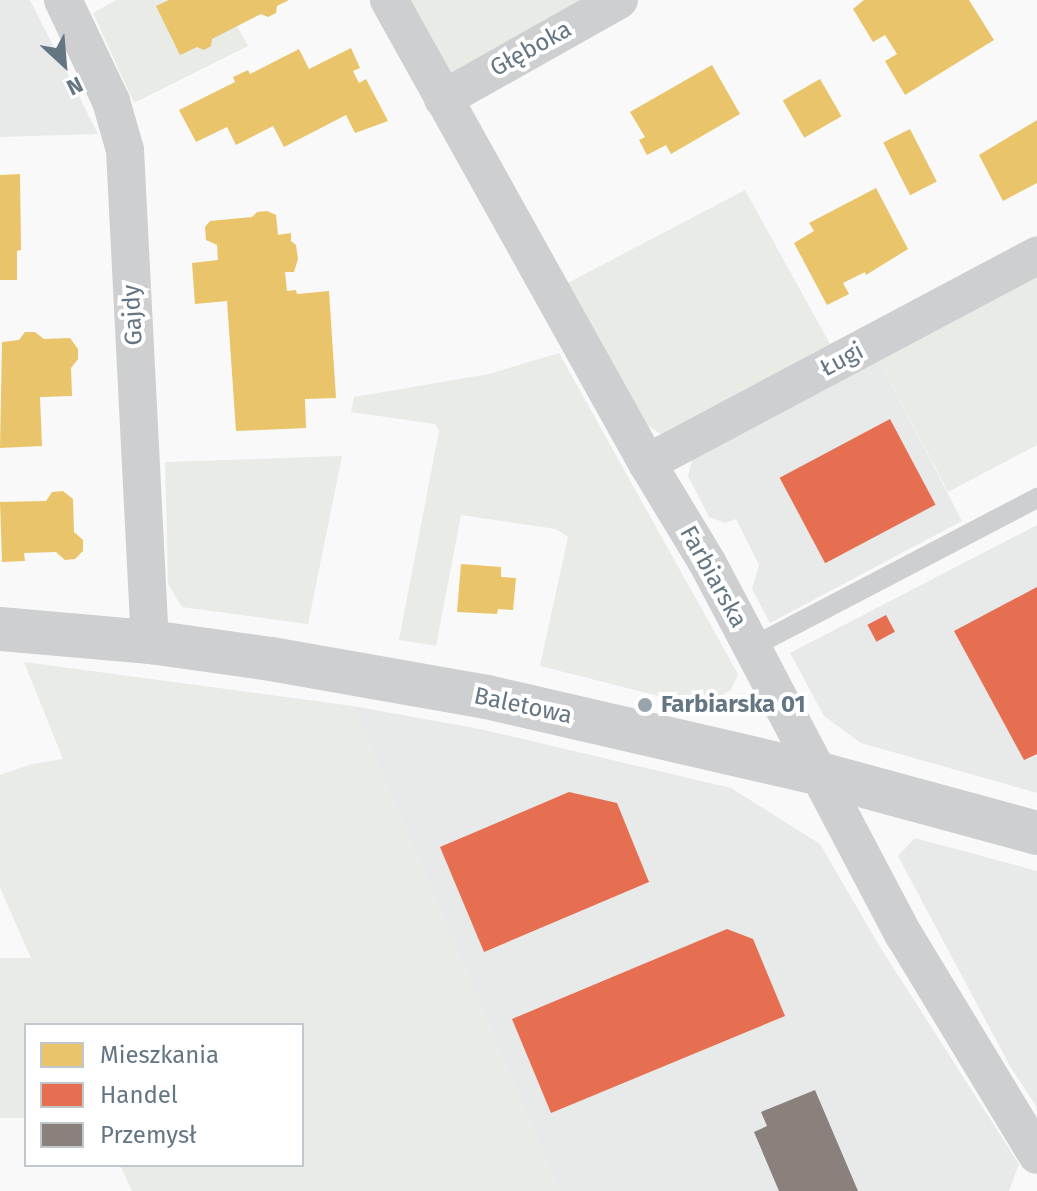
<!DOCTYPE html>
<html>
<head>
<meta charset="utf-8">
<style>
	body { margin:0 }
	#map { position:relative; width:1037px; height:1191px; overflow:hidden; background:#f9f9f9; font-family:"Fira Sans",sans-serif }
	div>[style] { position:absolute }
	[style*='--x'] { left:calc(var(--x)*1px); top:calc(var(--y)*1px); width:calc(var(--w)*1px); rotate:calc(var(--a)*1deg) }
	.built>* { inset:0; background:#e8e9e9 }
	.green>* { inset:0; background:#e8ebe6 }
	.homes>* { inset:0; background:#e9c46a; transform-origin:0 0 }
	.shops>* { inset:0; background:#e76f51; transform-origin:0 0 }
	.industry>* { inset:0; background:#8a817c }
	.service>* { height:20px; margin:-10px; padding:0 10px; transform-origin:10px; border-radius:10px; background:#cecfd0 }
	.minor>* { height:38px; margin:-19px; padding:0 19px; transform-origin:19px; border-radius:19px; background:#cecfd0 }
	.tertiary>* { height:44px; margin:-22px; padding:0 22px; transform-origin:22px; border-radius:22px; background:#cecfd0 }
	.dots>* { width:22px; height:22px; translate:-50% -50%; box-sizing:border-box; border:4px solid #fff; border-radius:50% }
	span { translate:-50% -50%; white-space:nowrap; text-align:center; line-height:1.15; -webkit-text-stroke:8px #fff; paint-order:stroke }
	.street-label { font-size:24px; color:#657683 }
	.poi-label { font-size:24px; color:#657683; font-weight:700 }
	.left { translate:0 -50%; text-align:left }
	.legend { position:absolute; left:24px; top:1023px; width:280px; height:144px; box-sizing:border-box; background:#fff; border:2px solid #c1c8cd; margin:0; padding:10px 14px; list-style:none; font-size:24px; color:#657683 }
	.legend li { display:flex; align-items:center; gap:16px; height:40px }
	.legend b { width:40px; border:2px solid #c1c8cd }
	.north { position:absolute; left:24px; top:24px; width:80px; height:80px; -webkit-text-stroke:6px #fff; paint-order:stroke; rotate:154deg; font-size:22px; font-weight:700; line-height:32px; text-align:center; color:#657683 }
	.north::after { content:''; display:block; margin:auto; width:28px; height:36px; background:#657683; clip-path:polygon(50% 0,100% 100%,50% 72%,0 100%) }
</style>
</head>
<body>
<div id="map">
	<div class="built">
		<div style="clip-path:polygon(0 0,30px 0,98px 134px,0 137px)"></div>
		<div style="clip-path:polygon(879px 360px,962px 521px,770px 623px,752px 589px,759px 565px,736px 519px,725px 523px,709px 517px,688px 476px,693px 456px)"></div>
		<div style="clip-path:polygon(1037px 525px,1037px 793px,861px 743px,824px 716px,790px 653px)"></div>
		<div style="clip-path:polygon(353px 706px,480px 729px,731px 788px,820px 844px,880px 947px,1019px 1164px,1009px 1191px,559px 1191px)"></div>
		<div style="clip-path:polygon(915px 838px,1037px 871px,1037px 1107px,1011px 1068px,898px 856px)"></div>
	</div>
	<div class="green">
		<div style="clip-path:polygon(116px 0,223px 0,248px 46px,134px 103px,93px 13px)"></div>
		<div style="clip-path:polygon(402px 0,590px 0,445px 78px)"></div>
		<div style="clip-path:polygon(745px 190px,830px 344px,661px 434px,648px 426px,564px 285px)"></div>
		<div style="clip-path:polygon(1037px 276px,1037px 445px,948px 492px,879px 360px)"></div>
		<div style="clip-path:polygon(559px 353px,738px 674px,731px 690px,702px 707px,540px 666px,568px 537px,556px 529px,461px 515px,436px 646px,399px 640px,439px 431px,435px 424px,351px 412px,354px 397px,489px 374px)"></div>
		<div style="clip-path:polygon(342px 456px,308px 624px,182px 607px,168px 584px,165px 462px)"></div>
		<div style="clip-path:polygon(24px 662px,353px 706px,559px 1191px,132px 1191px,120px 1165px,302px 1165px,302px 1025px,26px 1025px,26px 1118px,0 1118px,0 958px,31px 958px,0 888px,0 775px,32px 764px,63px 759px)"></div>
	</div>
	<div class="homes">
		<div style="clip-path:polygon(169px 0,289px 0,277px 6px,276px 13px,268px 17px,261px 14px,212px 39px,211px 46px,204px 50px,197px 47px,180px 55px,156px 6px)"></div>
		<div style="clip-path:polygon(864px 0,969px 0,994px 40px,905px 95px,885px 61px,897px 54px,885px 35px,873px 42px,853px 9px)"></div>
		<div style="clip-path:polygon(351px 48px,360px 68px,353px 71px,359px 83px,366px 79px,388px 121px,355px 133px,346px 115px,284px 147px,273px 126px,236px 145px,227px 127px,196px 142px,179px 110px,235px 82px,233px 77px,248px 70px,250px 74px,299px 49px,309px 69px)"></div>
		<div style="clip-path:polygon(712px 65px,740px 114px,671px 154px,666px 145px,647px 155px,639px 140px,645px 137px,630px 112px)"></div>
		<div style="left:820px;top:79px;width:43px;height:43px;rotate:60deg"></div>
		<div style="clip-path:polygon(1037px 120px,1037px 183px,1003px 201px,979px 155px)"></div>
		<div style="left:910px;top:129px;width:59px;height:30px;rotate:63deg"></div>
		<div style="clip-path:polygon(20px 174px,21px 250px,17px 251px,17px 280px,0 280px,0 175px)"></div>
		<div style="clip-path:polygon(876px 188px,908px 249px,866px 275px,865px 272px,843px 283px,849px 294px,827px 305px,794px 243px,814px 231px,809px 223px)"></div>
		<div style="clip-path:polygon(267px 211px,276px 215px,278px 235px,291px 233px,291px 241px,296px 245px,298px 259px,294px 272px,285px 272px,287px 291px,296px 290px,297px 294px,329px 291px,336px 398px,305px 399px,306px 428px,236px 431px,227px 301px,195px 304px,192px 263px,218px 260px,217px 245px,206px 240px,205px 227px,210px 221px,252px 217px,257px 212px)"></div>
		<div style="clip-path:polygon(25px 332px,35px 332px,44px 339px,70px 338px,78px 349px,78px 359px,71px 368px,72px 396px,40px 397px,42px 446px,0 448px,2px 342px,19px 340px)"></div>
		<div style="clip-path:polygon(63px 491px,73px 499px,74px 532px,83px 540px,83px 551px,75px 559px,65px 560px,56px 552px,24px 553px,25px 561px,2px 562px,0 502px,46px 501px,52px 492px)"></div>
		<div style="clip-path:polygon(461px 564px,501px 567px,501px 577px,516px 578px,513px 610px,498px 609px,497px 614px,457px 612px)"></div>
	</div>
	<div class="shops">
		<div style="left:890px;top:419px;width:97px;height:125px;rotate:62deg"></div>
		<div style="clip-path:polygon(1037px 587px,1037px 754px,1024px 760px,954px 631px)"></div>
		<div style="left:886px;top:615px;width:19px;height:21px;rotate:62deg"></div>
		<div style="clip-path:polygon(569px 792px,617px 803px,649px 882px,484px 952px,440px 847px)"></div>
		<div style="clip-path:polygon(727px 929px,753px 939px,785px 1016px,551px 1113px,512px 1019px)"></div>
	</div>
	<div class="industry">
		<div style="clip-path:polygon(815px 1090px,858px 1191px,779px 1191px,754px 1132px,767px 1126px,761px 1112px)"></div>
	</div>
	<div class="service">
		<div style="--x:752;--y:647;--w:322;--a:-27.6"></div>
	</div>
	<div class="minor">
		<div style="--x:63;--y:0;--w:112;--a:64.6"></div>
		<div style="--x:111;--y:101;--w:51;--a:74.1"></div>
		<div style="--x:125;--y:150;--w:493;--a:87.1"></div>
		<div style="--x:389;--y:0;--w:530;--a:60.87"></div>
		<div style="--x:647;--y:463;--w:116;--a:58.8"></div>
		<div style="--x:707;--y:562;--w:422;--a:62.2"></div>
		<div style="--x:904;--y:935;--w:257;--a:58.8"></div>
		<div style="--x:443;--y:99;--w:202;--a:-29.4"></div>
		<div style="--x:647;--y:463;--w:442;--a:-28"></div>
	</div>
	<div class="tertiary">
		<div style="--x:0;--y:629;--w:151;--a:5"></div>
		<div style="--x:150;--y:642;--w:122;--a:8"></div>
		<div style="--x:271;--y:659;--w:219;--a:10"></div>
		<div style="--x:487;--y:697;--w:342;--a:13"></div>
		<div style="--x:820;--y:774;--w:225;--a:15.2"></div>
	</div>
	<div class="dots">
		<div style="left:645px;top:705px;background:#99a4ac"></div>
	</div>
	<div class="street-label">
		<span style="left:531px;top:49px;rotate:-29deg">Głęboka</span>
		<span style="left:133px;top:315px;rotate:-93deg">Gajdy</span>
		<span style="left:842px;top:360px;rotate:-28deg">Ługi</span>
		<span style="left:713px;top:577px;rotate:61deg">Farbiarska</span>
		<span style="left:523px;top:706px;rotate:12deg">Baletowa</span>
	</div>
	<div class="poi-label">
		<span class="left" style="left:661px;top:705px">Farbiarska 01</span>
	</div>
	<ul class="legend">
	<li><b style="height:22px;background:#e9c46a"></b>Mieszkania</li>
	<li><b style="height:22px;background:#e76f51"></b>Handel</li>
	<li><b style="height:22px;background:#8a817c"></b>Przemysł</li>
	</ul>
	<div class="north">N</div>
</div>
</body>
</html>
